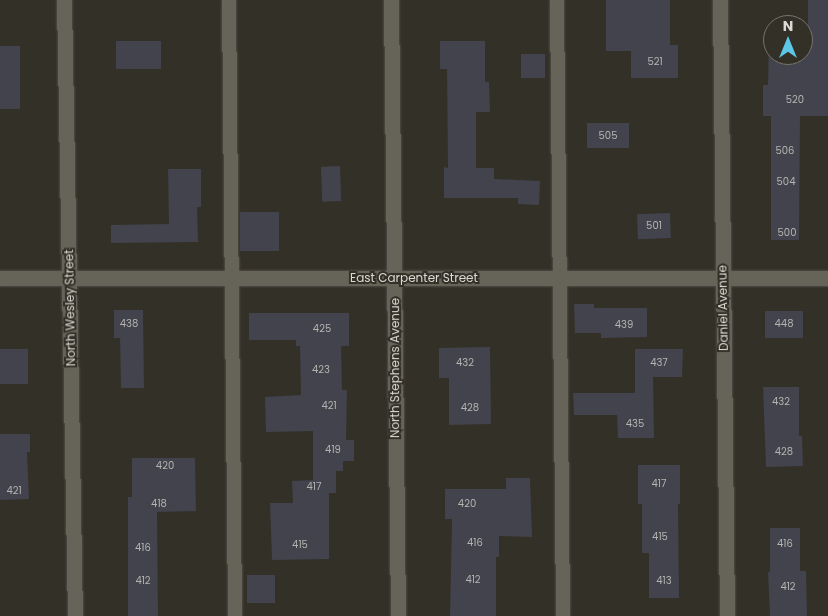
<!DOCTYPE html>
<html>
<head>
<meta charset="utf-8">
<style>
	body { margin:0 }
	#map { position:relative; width:828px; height:616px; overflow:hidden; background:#333027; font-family:Poppins,sans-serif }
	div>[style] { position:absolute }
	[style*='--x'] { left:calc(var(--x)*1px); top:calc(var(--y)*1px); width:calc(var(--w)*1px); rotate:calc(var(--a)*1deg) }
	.building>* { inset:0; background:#42434c; transform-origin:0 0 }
	.roads { filter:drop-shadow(0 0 1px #514e47) drop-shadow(0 0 1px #514e47) }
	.lane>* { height:14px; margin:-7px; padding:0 7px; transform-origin:7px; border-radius:7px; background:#666459 }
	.street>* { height:15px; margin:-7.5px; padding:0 7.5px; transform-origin:7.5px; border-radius:7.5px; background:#666459 }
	span { translate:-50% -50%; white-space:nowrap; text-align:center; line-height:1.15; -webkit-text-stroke:4px #333027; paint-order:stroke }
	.number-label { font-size:10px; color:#b5b4b1 }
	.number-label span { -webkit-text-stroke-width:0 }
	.street-label { font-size:12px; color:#dbd9d3 }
	.north { position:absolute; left:763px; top:15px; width:50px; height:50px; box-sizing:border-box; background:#333027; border:1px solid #76746c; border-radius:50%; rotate:0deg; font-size:14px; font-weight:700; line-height:20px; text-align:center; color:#dbd9d3 }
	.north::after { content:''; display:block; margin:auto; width:18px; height:22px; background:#5dc7e8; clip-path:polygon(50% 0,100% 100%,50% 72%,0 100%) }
</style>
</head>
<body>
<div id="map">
	<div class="building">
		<div style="clip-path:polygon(606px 0,670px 0,670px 45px,678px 45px,678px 78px,631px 78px,631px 51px,606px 51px)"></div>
		<div style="clip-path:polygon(808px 0,828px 0,828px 116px,800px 116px,799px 240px,771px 240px,771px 116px,763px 116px,763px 85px,768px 85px,769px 38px,773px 38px,773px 55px,803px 55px,803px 38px,808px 38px)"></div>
		<div style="left:116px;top:41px;width:45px;height:28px"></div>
		<div style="clip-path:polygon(440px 41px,485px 41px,485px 82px,489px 82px,490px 112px,476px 112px,476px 168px,494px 168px,494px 179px,540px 181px,539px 205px,518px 204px,518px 198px,444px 198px,444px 167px,448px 168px,447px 69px,440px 69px)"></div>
		<div style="left:0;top:46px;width:20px;height:63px"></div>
		<div style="left:521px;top:54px;width:24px;height:24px"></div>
		<div style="left:587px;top:123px;width:42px;height:25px"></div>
		<div style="left:340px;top:166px;width:35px;height:19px;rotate:88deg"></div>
		<div style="clip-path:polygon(168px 169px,201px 169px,201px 207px,197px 207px,198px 242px,111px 243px,111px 225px,169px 224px)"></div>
		<div style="left:240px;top:212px;width:39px;height:39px"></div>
		<div style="left:670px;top:213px;width:25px;height:33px;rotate:88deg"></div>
		<div style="clip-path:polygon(574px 304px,594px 304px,594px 308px,647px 308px,647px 337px,601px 338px,601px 333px,575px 333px)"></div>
		<div style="clip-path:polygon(114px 310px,143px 310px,144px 388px,121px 388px,120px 338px,114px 338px)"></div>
		<div style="left:765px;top:311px;width:38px;height:27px"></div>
		<div style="clip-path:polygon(249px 313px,349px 313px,349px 346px,341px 346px,342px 390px,347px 390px,346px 440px,354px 440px,354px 461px,343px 461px,343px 471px,336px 471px,336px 493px,329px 493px,329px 559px,272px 560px,270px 503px,293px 503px,292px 481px,313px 480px,313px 431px,266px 432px,265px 397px,301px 395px,300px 346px,296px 346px,296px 340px,249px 340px)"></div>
		<div style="clip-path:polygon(490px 347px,491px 424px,449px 425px,449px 378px,439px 378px,439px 348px)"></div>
		<div style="left:0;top:349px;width:28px;height:35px"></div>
		<div style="clip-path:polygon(635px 349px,683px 349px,682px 377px,653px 377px,654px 438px,618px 438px,617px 415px,574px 415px,573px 393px,635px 393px)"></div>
		<div style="clip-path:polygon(763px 387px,799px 387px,799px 436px,802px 436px,803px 466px,766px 467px)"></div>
		<div style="clip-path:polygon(0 434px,30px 434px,30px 452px,27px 452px,29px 499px,0 500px)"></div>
		<div style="clip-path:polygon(132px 458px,195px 458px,196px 511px,157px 512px,158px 616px,128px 616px,128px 497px,132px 497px)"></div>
		<div style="clip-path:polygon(638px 465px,680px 465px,680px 504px,678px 504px,679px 598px,649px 598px,649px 553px,642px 553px,642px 504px,638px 504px)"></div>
		<div style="clip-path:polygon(506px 478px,530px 478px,532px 537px,499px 536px,499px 557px,496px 557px,496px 616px,450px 616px,452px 519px,445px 519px,445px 489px,506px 489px)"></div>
		<div style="clip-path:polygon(770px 528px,800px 528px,800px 571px,806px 571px,807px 616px,770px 616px,768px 572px,770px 572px)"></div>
		<div style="left:247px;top:575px;width:28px;height:28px"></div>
	</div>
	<div class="roads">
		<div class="lane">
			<div style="--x:229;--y:0;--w:616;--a:89.44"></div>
			<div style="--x:557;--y:0;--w:616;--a:89.44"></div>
		</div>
		<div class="street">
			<div style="--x:64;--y:0;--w:616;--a:88.98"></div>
			<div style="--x:391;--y:0;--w:616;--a:89.35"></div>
			<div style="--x:720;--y:0;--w:616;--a:89.35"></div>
			<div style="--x:0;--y:278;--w:828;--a:0"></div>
		</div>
	</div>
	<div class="number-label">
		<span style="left:655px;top:62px">521</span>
		<span style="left:795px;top:100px">520</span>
		<span style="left:608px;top:136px">505</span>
		<span style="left:785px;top:151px">506</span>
		<span style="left:786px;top:182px">504</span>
		<span style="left:654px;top:226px">501</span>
		<span style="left:787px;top:233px">500</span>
		<span style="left:129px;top:324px">438</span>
		<span style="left:784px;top:324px">448</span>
		<span style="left:624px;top:325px">439</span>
		<span style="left:322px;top:329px">425</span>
		<span style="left:465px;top:363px">432</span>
		<span style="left:659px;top:363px">437</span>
		<span style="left:321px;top:370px">423</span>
		<span style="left:781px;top:402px">432</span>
		<span style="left:329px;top:406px">421</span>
		<span style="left:470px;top:408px">428</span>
		<span style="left:635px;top:424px">435</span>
		<span style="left:333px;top:450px">419</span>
		<span style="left:784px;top:452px">428</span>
		<span style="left:165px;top:466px">420</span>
		<span style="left:659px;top:484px">417</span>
		<span style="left:314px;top:487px">417</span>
		<span style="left:14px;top:491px">421</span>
		<span style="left:159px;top:504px">418</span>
		<span style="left:467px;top:504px">420</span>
		<span style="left:660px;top:537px">415</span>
		<span style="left:475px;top:543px">416</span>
		<span style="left:785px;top:544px">416</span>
		<span style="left:300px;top:545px">415</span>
		<span style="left:143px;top:548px">416</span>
		<span style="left:473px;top:580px">412</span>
		<span style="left:143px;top:581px">412</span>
		<span style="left:664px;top:581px">413</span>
		<span style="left:788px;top:587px">412</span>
	</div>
	<div class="street-label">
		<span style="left:414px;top:278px">East Carpenter Street</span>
		<span style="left:70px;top:308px;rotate:-91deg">North Wesley Street</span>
		<span style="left:723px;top:308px;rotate:-91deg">Daniel Avenue</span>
		<span style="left:395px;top:368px;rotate:-90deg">North Stephens Avenue</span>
	</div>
	<div class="north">N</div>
</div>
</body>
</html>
